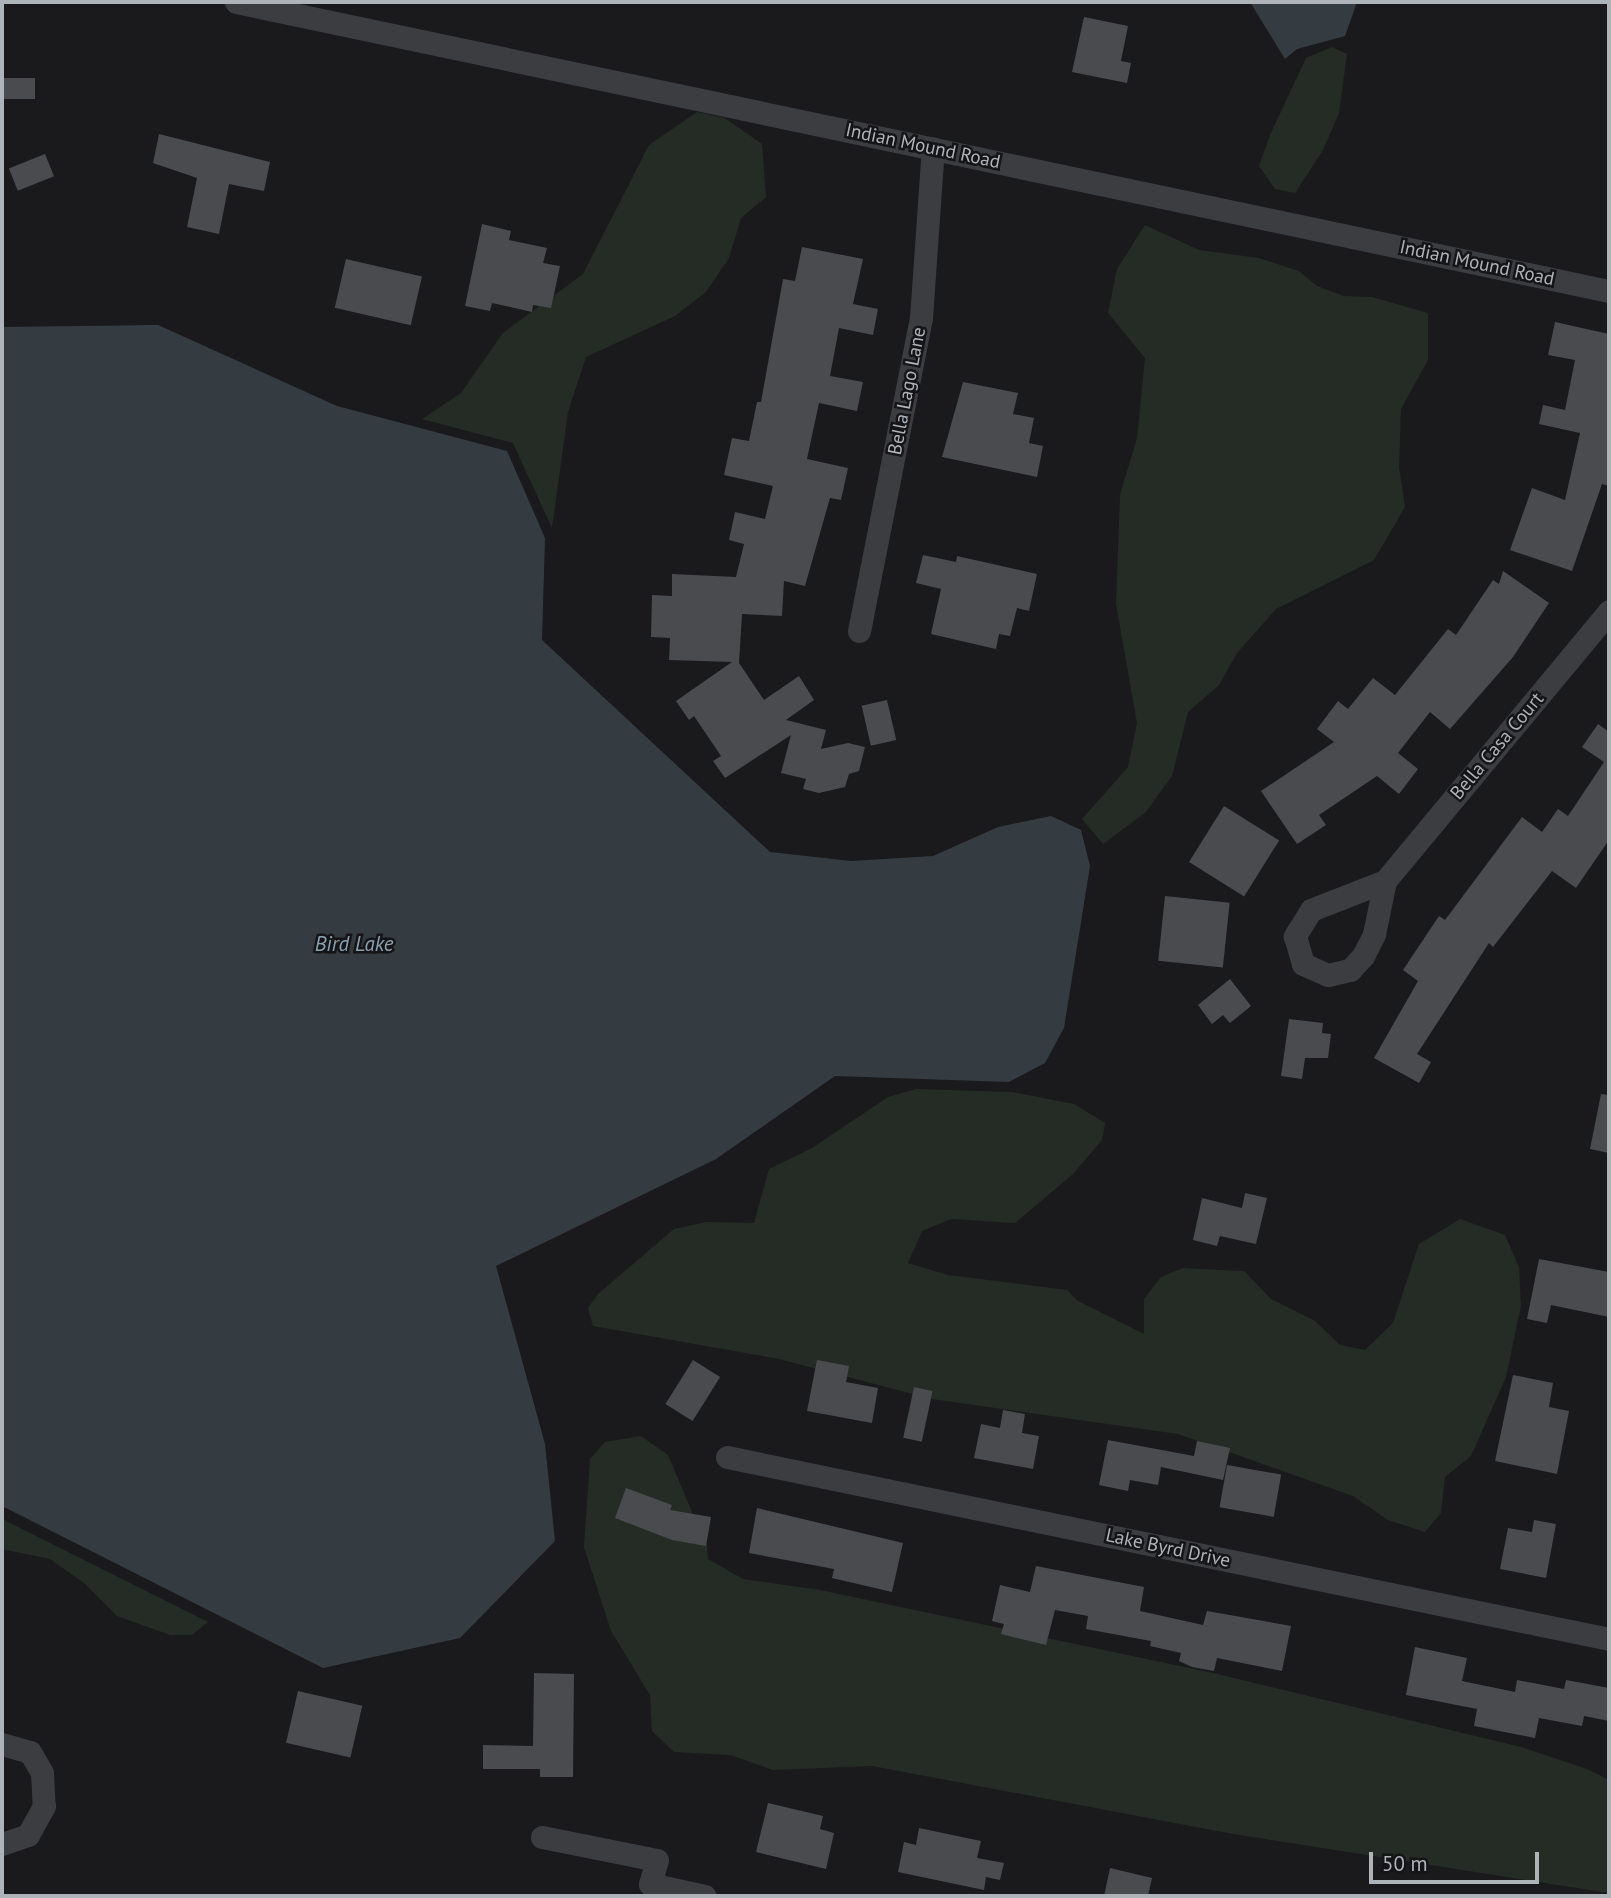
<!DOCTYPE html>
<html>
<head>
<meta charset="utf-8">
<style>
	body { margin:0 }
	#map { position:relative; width:1611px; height:1898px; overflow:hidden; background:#1a1a1c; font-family:"PT Sans",sans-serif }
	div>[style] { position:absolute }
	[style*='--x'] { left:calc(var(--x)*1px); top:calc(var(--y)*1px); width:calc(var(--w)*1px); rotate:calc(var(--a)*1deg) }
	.green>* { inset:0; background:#252c25 }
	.water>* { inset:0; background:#343c41 }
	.building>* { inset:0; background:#494b4e; transform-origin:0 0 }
	.street>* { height:23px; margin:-11.5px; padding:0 11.5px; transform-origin:11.5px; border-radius:11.5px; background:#3c3d41 }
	span { translate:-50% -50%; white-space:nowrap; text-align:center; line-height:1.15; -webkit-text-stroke:5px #151517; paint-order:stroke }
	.street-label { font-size:19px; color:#aeb3ba }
	.water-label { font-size:21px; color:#8aa2b0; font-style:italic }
	.frame { position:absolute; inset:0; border:4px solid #aeb3ba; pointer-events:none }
	.scale { position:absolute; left:1369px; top:1852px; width:170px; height:32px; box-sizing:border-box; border:4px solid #aeb3ba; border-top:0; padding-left:9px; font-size:21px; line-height:24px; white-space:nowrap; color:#aeb3ba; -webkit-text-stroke:5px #151517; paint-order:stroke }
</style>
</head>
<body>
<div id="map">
	<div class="green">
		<div style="clip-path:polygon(1332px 47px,1347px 54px,1339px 113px,1323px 150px,1295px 193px,1275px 189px,1259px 166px,1270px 135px,1306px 58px)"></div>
		<div style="clip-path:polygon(697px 112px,725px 118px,762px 144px,766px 197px,741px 218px,729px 258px,706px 292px,675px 316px,586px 357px,568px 412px,552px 528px,513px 443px,422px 419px,461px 393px,503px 333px,583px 274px,649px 145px)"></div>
		<div style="clip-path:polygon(1145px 225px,1199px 250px,1259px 258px,1299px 271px,1317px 286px,1344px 296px,1372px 297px,1428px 313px,1428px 360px,1401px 409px,1399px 468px,1405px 507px,1374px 560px,1276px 609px,1237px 653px,1219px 685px,1188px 712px,1172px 776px,1146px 812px,1103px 844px,1082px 819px,1128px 767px,1137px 723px,1116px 604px,1120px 495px,1137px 438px,1145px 358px,1108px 313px,1117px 269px)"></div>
		<div style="clip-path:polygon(916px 1089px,1012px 1092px,1074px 1104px,1105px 1123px,1102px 1140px,1073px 1174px,1015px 1223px,951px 1219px,922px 1231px,908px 1263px,948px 1275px,1067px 1290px,1078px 1301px,1144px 1334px,1144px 1299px,1161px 1277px,1183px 1268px,1244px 1271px,1271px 1299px,1315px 1321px,1340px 1345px,1365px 1350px,1393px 1323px,1419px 1244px,1460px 1219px,1505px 1235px,1519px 1267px,1521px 1306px,1506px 1377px,1471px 1456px,1445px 1477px,1441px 1513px,1425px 1532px,1388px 1520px,1353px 1496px,1178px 1434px,932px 1399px,779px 1359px,593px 1326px,588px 1308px,598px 1294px,674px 1229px,706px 1222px,754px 1223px,769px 1169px,812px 1148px,888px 1097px)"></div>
		<div style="clip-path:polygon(641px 1436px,668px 1455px,692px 1512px,692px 1533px,707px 1545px,708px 1559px,743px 1579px,820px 1590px,1213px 1673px,1521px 1747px,1587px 1769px,1609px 1780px,1609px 1893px,1233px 1834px,872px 1766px,773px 1770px,730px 1755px,674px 1752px,652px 1731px,650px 1695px,611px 1631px,584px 1547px,590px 1459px,605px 1442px)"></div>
		<div style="clip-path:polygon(2px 1518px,8px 1522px,208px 1622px,192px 1635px,170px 1635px,117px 1616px,84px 1583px,50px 1559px,2px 1549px)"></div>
	</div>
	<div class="water">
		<div style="clip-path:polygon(1250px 2px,1357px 2px,1345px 36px,1297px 49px,1285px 59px)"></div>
		<div style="clip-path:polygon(158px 325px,337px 406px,507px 451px,545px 538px,542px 640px,770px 852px,851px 861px,933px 856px,998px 827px,1051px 816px,1081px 830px,1090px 866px,1064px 1028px,1045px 1063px,1009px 1082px,835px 1076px,716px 1159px,496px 1266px,545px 1444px,555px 1541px,460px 1638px,323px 1668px,2px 1506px,2px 327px)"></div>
	</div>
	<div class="building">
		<div style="clip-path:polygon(1084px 17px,1128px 26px,1121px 61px,1131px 63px,1127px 83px,1072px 72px)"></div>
		<div style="left:2px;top:78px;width:33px;height:21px"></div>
		<div style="clip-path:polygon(159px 134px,270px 162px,264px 191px,229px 184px,219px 234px,187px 227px,197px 178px,153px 163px)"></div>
		<div style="left:45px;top:154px;width:24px;height:39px;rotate:68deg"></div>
		<div style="clip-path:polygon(482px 224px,511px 231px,509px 240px,547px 248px,543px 263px,560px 266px,551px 308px,533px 305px,532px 312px,492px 303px,490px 311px,465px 306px)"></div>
		<div style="clip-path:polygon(802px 247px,863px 259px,853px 304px,878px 309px,873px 335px,839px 328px,830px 376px,863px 382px,857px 411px,819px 403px,807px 459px,848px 468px,841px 500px,830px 498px,805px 586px,784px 581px,782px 616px,742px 614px,739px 663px,764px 700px,799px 676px,814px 700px,786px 720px,826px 730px,821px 749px,848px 743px,865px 747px,859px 771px,849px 774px,845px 787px,819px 793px,803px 789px,806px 779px,781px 773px,791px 735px,725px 778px,713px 761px,721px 756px,694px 716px,689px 720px,676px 701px,732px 662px,669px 660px,670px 638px,651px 637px,652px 595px,672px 596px,672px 574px,736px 577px,744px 544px,729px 540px,735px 512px,765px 519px,773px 486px,724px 475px,732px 438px,749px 441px,757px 402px,761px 402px,783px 279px,795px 281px)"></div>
		<div style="left:346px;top:259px;width:78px;height:50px;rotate:13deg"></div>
		<div style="clip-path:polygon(1555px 322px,1609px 334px,1609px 486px,1602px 484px,1572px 571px,1510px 550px,1532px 488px,1565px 500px,1580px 433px,1539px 424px,1543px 405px,1565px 410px,1575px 360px,1548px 355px)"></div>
		<div style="clip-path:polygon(963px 382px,1018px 393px,1013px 414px,1034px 418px,1029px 443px,1043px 446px,1037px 477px,942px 457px)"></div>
		<div style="clip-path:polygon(923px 555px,956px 562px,957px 556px,1037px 574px,1029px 611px,1017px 608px,1010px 636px,999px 634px,996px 649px,931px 634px,941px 589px,916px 583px)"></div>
		<div style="clip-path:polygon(1503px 571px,1549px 603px,1513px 657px,1450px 729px,1430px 712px,1398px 753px,1418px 769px,1399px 794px,1377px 776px,1319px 815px,1326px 825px,1297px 844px,1261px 791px,1334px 742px,1317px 729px,1338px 701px,1348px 709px,1373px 678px,1395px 695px,1448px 629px,1456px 635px,1493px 580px,1499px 584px)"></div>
		<div style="left:887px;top:700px;width:41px;height:26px;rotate:77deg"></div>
		<div style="clip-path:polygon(1598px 724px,1609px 732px,1609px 840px,1576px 888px,1552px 871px,1493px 947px,1489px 943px,1417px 1054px,1431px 1062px,1419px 1083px,1374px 1058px,1418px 981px,1403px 970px,1439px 916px,1445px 920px,1522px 817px,1542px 832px,1558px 809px,1568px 816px,1604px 762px,1582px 747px)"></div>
		<div style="left:1224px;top:806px;width:65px;height:66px;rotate:32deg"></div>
		<div style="left:1165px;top:896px;width:65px;height:65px;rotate:6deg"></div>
		<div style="clip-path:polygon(1230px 979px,1251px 1006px,1230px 1023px,1223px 1015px,1212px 1024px,1198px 1005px)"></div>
		<div style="clip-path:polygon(1289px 1019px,1323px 1023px,1322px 1033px,1331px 1034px,1328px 1058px,1305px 1058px,1302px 1079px,1281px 1076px)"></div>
		<div style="clip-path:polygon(1601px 1094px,1609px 1095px,1609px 1153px,1590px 1149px)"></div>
		<div style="clip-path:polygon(1245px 1193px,1267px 1198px,1256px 1244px,1220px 1236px,1217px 1246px,1193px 1240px,1202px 1198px,1242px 1208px)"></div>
		<div style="clip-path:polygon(1539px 1259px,1609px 1272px,1609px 1317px,1551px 1305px,1547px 1323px,1527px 1319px)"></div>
		<div style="left:693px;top:1360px;width:32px;height:52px;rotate:32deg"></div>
		<div style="clip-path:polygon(817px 1360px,849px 1366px,846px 1382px,878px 1388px,872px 1423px,807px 1411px)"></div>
		<div style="clip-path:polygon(1513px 1375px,1553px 1383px,1549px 1407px,1569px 1411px,1557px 1474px,1495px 1461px)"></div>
		<div style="left:914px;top:1387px;width:19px;height:52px;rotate:12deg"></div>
		<div style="clip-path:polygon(1003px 1410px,1025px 1414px,1022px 1433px,1039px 1436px,1033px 1469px,974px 1458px,981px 1424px,1000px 1428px)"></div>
		<div style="clip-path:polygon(1108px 1440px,1194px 1456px,1197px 1441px,1230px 1448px,1223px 1480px,1161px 1467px,1158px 1485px,1130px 1480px,1128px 1491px,1099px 1485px)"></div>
		<div style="left:1227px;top:1465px;width:55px;height:43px;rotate:10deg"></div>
		<div style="clip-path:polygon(626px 1488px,672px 1505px,670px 1510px,711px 1517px,706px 1546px,672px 1540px,615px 1518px)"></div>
		<div style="clip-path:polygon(757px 1508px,903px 1543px,892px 1592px,832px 1578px,834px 1569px,749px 1553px)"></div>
		<div style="clip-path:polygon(1534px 1520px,1556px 1524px,1546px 1578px,1500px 1569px,1508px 1528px,1532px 1532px)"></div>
		<div style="clip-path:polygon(1036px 1566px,1144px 1587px,1140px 1611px,1203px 1625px,1207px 1611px,1291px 1626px,1282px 1671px,1217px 1658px,1214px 1671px,1192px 1667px,1179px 1661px,1181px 1653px,1150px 1646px,1151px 1641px,1086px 1629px,1088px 1616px,1055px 1610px,1046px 1645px,1001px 1634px,1004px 1624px,992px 1621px,1000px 1585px,1030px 1592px)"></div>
		<div style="clip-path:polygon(1415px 1647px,1467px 1658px,1462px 1681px,1515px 1692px,1517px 1680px,1564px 1689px,1566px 1680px,1609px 1688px,1609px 1721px,1584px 1716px,1582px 1726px,1539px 1718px,1535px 1738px,1474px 1726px,1477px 1709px,1406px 1695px)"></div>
		<div style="clip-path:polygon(534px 1673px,574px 1674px,573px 1777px,540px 1777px,540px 1769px,483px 1769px,483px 1745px,533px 1746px)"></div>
		<div style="left:298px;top:1691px;width:66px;height:53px;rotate:13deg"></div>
		<div style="clip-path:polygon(768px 1803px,823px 1816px,820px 1829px,834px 1833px,826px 1869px,756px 1852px)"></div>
		<div style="clip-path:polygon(919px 1828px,981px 1841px,977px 1858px,1004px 1863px,1000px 1880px,986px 1877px,984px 1890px,898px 1872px,904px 1842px,916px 1845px)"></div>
		<div style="clip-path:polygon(1110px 1868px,1152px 1878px,1148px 1896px,1104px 1896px)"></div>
	</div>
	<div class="street">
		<div style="--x:236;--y:2;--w:1403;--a:11.89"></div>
		<div style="--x:859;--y:631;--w:319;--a:-78.8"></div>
		<div style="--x:921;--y:318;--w:170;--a:-86"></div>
		<div style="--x:1385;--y:881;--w:79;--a:158.6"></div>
		<div style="--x:1311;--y:910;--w:31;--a:122"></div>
		<div style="--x:1295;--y:936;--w:29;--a:74"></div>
		<div style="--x:1303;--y:964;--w:27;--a:24"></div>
		<div style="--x:1328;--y:975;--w:23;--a:-13"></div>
		<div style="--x:1350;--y:970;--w:19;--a:-47"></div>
		<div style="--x:1363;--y:956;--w:25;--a:-63"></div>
		<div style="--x:1374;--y:934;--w:54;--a:-78.3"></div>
		<div style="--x:1385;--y:881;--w:351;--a:-50.3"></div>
		<div style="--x:727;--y:1457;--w:901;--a:11.66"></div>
		<div style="--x:2;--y:1744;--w:29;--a:16"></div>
		<div style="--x:30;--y:1752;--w:24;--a:60"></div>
		<div style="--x:42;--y:1773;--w:33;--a:87"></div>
		<div style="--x:44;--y:1806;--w:33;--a:119"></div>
		<div style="--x:28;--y:1835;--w:28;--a:161"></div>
		<div style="--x:542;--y:1837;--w:117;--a:11.3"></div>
		<div style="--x:657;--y:1860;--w:25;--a:106"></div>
		<div style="--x:650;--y:1884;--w:56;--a:12.3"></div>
	</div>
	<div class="street-label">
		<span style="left:923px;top:146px;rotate:12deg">Indian Mound Road</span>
		<span style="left:1477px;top:263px;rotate:12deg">Indian Mound Road</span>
		<span style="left:907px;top:391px;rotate:-79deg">Bella Lago Lane</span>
		<span style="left:1497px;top:746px;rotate:-50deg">Bella Casa Court</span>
		<span style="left:1168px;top:1548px;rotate:12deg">Lake Byrd Drive</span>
	</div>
	<div class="water-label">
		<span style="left:354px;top:944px">Bird Lake</span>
	</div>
	<div class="frame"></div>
	<div class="scale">50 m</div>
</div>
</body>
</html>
